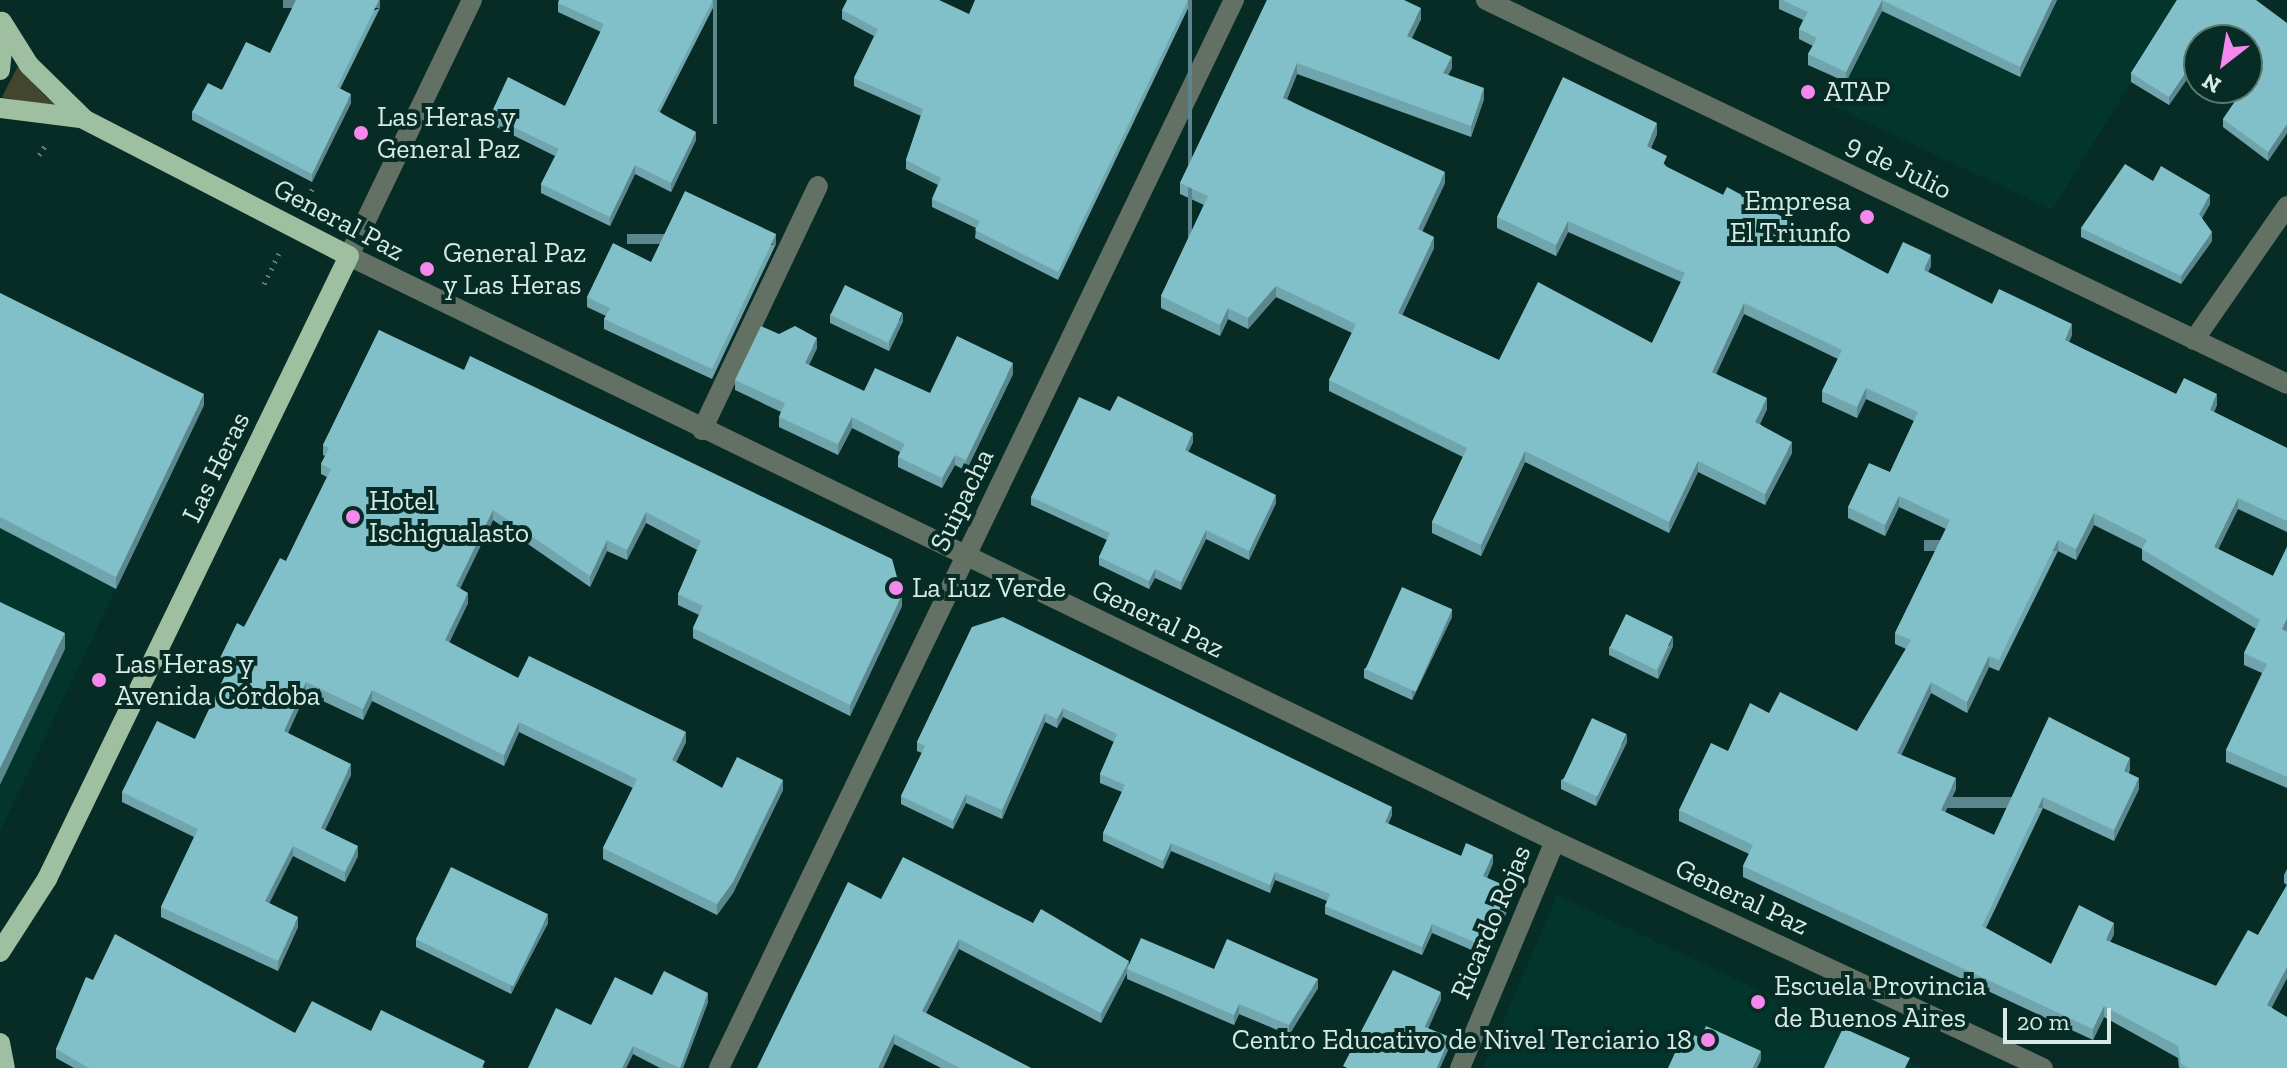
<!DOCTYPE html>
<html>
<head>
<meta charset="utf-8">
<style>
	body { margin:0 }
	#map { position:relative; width:2287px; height:1068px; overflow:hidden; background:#062c25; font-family:"Zilla Slab",serif }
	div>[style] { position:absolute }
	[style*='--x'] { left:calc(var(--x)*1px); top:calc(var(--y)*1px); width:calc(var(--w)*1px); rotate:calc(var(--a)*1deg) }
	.built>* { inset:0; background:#02362d }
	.green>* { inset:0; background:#42462d }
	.path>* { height:5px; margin-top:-2.5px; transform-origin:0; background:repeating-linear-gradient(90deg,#5f7d77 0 2px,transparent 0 8px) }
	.minor>* { height:20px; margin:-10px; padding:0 10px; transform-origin:10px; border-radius:10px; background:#627163 }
	.major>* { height:20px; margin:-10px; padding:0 10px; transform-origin:10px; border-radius:10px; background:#9ebfa0 }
	.wall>* { inset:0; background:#70a5ad }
	.shaded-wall>* { inset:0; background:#5b868d; transform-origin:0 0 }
	.building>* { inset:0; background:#82c0c9; transform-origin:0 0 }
	.dots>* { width:22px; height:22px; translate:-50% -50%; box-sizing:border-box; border:4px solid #062c25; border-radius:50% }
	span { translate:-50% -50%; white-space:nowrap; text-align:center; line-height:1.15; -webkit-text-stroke:8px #062c25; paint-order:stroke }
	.poi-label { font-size:28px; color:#d7eae5 }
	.left { translate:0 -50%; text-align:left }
	.right { translate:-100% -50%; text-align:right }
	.street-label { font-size:28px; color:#d7eae5 }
	.north { position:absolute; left:2183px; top:24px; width:80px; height:80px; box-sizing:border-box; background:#062c25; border:2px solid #5a7872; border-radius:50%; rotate:211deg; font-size:22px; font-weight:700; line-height:32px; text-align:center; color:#d7eae5 }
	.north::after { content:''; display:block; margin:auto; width:28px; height:36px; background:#f688ed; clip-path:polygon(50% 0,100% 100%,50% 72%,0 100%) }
	.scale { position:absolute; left:2003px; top:1008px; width:108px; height:36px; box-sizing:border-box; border:4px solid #d7eae5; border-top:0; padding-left:10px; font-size:24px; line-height:28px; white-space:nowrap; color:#d7eae5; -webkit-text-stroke:6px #062c25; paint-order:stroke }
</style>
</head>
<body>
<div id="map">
	<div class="built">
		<div style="clip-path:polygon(1886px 0,2182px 0,2052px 210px,1834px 107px)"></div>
		<div style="clip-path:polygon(0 304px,204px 405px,0 831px)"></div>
		<div style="clip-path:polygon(1557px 895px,1924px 1068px,1483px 1068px)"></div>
	</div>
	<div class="green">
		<div style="clip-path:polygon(18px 66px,45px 96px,62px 109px,2px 97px)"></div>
	</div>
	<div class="path">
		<div style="--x:39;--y:155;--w:14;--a:-56"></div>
		<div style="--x:304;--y:205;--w:20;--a:-63"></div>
		<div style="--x:264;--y:284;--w:39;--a:-64"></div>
	</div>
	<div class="minor">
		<div style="--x:472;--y:0;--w:284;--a:115.7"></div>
		<div style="--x:349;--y:256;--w:1340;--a:25.88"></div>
		<div style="--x:1555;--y:841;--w:538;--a:24.95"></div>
		<div style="--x:1486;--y:0;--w:888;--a:25.61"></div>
		<div style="--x:2194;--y:340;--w:163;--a:-55.2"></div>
		<div style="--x:702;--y:430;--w:270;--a:-64.6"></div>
		<div style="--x:719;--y:1068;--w:1186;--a:-64.26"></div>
		<div style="--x:1460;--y:1068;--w:246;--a:-67.3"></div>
	</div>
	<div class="major">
		<div style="--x:0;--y:70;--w:41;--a:-84.4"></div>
		<div style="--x:0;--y:108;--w:81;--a:7.1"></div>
		<div style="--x:0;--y:952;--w:87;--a:-57.2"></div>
		<div style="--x:47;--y:879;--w:692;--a:-64.14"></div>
		<div style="--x:349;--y:256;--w:298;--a:-152.7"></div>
		<div style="--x:84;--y:119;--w:77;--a:-135.5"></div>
		<div style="--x:29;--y:65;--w:51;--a:-122.1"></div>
		<div style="--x:0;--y:1043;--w:25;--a:79"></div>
	</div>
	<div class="wall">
		<div style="clip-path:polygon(717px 0,660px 112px,696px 140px,671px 192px,635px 174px,610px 226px,541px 193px,541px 184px,555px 156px,490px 124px,490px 116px,565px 106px,601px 32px,558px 12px,558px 3px)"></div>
		<div style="clip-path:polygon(1192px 0,1058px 280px,975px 238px,976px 228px,932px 207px,932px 199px,938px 185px,906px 169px,906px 160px,921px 116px,854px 86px,854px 78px,874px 36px,842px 19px,842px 10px,969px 14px)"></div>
		<div style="clip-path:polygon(1267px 0,1421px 19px,1412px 38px,1452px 68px,1448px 75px,1484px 99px,1471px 137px,1297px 74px,1287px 99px,1445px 183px,1422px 231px,1434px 248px,1402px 315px,1499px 360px,1652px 343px,1681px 282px,1568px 232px,1556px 256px,1497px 228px,1497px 217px,1657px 134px,1651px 148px,1667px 167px,1723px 195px,1888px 274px,1931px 266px,1928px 272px,1992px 304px,2072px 335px,2069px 342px,2139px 376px,2176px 394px,2217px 405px,2214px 412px,2287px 448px,2287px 532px,2238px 509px,2218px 549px,2273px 576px,2287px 547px,2287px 788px,2226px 762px,2226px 750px,2262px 673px,2244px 665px,2244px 653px,2256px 629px,2142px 560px,2142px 549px,2094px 525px,2076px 560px,2058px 551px,1999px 671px,1989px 667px,1967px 713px,1931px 693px,1901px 755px,1956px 789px,1945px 812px,1994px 835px,2049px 717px,2130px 769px,2129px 773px,2139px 789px,2114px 841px,2043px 808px,1986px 928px,2051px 964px,2114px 934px,2110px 942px,2216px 986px,2258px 935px,2287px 885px,2284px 883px,2284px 875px,2287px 869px,2287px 978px,2272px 1007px,2287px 1068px,2179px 1068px,2178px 1058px,2104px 1017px,2093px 1040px,1743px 877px,1743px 866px,1749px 854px,1679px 821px,1679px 810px,1728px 751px,1769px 713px,1857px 731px,1906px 649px,1895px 644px,1895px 633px,1946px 529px,1899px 507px,1885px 536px,1848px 518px,1848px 507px,1890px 472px,1914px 421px,1866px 399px,1857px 418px,1822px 402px,1822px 391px,1838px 359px,1744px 314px,1716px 374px,1767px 409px,1760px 424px,1792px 453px,1765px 505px,1698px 472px,1669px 533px,1525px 462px,1481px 556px,1432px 533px,1432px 522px,1463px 457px,1329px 391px,1329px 380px,1352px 333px,1276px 297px,1248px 329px,1228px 319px,1220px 336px,1161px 308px,1161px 296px,1204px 205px,1180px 194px,1180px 183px)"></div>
		<div style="clip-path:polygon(1779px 0,2057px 0,2020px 77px,1882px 11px,1846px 82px,1808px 65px,1808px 54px,1813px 46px,1799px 39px,1799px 29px,1803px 20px,1779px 9px)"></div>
		<div style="clip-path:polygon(2177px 0,2287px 23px,2287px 133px,2268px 161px,2223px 127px,2223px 119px,2251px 79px,2247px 76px,2247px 40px,2199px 40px,2199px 62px,2169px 105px,2131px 82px,2131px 73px)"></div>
		<div style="clip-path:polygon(380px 8px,340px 89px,351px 103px,312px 182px,192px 120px,192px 112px,270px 53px)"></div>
		<div style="clip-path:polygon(2153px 181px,2210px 204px,2202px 218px,2212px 241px,2181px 284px,2081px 237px,2081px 228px)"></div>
		<div style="clip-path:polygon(776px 244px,712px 379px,604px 329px,604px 319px,606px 316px,587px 307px,587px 297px,651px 262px)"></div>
		<div style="clip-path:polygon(0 293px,204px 405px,116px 589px,0 528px)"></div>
		<div style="clip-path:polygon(830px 314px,903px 321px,889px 351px,830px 323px)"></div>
		<div style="clip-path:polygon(379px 330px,902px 606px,850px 716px,693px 638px,693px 628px,699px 615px,678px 605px,678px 594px,697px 550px,646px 523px,627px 560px,607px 551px,590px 587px,493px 520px,460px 588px,468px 603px,449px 643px,518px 678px,686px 742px,676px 762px,722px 788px,783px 790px,733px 893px,717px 915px,603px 859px,603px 848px,633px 788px,519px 732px,504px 766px,372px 701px,363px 720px,306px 693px,288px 733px,351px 775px,325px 830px,358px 856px,345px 882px,293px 856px,269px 903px,298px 927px,278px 971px,161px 917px,161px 907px,194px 837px,122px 802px,122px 792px,195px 739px,225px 676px,218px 672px,218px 662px,244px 627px,286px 561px,327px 477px,321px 474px,321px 464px,325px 456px,323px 455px,323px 445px)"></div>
		<div style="clip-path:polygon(779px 334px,817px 348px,809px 365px,864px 391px,930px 393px,1013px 374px,966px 471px,955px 465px,942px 488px,898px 467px,898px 457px,900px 452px,852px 428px,838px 455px,779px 427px,779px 417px,781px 412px,735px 390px,735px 380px)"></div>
		<div style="clip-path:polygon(1110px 411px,1193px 442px,1188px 452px,1276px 503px,1249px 560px,1206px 539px,1181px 590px,1155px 578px,1149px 589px,1099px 565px,1099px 557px,1107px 540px,1031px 505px,1031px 497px)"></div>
		<div style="clip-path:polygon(1452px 617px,1412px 700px,1364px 678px,1364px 669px)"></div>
		<div style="clip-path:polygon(972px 627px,1392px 815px,1388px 824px,1461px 856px,1493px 863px,1487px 878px,1513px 897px,1488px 957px,1432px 933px,1422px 955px,1325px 914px,1325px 906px,1327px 901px,1275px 880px,1270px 893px,1171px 851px,1163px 869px,1103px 841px,1103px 833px,1122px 792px,1100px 783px,1100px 774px,1114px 742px,1063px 717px,1057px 728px,1045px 722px,1002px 819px,966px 803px,953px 829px,901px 804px,901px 796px,922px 753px,917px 751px,917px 742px)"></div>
		<div style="clip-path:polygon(1673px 646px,1658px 679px,1609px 655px,1609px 647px)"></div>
		<div style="clip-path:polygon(1627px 742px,1596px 806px,1561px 789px,1561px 780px)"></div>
		<div style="clip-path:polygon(881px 899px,1033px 923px,1129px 966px,1214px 969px,1318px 988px,1289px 1035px,1239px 1014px,1234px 1025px,1127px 979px,1127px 973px,1101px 1023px,959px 949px,926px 1013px,1031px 1068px,941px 1068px,894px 1044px,883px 1068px,757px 1068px)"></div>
		<div style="clip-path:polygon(548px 923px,511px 994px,416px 947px,416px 939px)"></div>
		<div style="clip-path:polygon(93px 980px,295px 1033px,371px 1031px,485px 1068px,74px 1068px,56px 1058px,56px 1049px)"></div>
		<div style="clip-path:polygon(652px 995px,708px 1002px,683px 1068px,660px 1068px,633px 1054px,626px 1068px,528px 1068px,591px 1025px)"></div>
	</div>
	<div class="shaded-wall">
		<div style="left:380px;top:0;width:8px;height:97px;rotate:90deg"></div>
		<div style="left:713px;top:0;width:4px;height:124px"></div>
		<div style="left:1188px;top:0;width:4px;height:301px"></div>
		<div style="clip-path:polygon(1882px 0,1882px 11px,1846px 82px,1846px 72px)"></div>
		<div style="clip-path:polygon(2052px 0,2057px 0,2020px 77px,2020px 67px)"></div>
		<div style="clip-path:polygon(1421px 8px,1421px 19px,1407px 47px,1407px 36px)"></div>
		<div style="clip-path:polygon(2199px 53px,2199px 62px,2169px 105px,2169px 97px)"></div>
		<div style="clip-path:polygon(1452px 57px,1452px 68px,1443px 84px,1443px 73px)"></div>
		<div style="clip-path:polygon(1297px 63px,1297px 74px,1283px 109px,1283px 98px)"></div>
		<div style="clip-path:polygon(1484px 88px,1484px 99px,1471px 137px,1471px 126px)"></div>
		<div style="clip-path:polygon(351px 94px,351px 103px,312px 182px,312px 174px)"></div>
		<div style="clip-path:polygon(1657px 123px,1657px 134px,1647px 157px,1647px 146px)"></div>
		<div style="clip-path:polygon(2287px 124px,2287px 133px,2268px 161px,2268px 152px)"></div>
		<div style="clip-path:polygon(696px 132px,696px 140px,671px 192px,671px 183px)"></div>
		<div style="clip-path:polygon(635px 165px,635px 174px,610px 226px,610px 217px)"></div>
		<div style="clip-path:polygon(1445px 172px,1445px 183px,1418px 241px,1418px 229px)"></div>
		<div style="clip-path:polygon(2210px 195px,2210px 204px,2199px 222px,2199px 214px)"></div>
		<div style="clip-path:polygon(1568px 221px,1568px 232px,1556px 256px,1556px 245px)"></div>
		<div style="clip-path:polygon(2212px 232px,2212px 241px,2181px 284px,2181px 276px)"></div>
		<div style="left:776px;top:234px;width:10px;height:149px;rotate:90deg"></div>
		<div style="clip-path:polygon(1434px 237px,1434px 248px,1398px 324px,1398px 313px)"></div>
		<div style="clip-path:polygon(1931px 255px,1931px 266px,1924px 281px,1924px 270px)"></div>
		<div style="clip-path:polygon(1276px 286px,1276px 297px,1248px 329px,1248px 318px)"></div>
		<div style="clip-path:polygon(1744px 303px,1744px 314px,1712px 383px,1712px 372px)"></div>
		<div style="clip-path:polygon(1228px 308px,1228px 319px,1220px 336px,1220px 325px)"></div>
		<div style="clip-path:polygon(903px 313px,903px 321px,889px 351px,889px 342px)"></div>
		<div style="clip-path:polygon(2072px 324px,2072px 335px,2065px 351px,2065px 340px)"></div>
		<div style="clip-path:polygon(817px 338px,817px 348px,805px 373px,805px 363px)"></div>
		<div style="clip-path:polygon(1013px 363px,1013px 374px,966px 471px,966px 460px)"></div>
		<div style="clip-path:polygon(1866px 388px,1866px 399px,1857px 418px,1857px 407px)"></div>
		<div style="clip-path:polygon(204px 394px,204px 405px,116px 589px,116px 577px)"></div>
		<div style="clip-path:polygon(2217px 394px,2217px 405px,2210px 421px,2210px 410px)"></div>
		<div style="clip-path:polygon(1767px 398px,1767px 409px,1755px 433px,1755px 422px)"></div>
		<div style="clip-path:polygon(852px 417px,852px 428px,838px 455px,838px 444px)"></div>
		<div style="clip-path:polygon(1193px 433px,1193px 442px,1185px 459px,1185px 450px)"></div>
		<div style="clip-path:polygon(1792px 442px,1792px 453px,1765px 505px,1765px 494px)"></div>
		<div style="clip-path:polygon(1525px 451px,1525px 462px,1481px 556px,1481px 545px)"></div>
		<div style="clip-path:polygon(955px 455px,955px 465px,942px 488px,942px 478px)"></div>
		<div style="clip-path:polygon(1698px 461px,1698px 472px,1669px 533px,1669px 522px)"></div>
		<div style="clip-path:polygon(1276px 495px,1276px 503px,1249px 560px,1249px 551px)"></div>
		<div style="clip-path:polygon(1899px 496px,1899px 507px,1885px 536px,1885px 525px)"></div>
		<div style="clip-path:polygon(2238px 498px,2238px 509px,2214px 558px,2214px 547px)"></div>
		<div style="clip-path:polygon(493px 510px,493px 520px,456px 597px,456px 586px)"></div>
		<div style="clip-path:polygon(646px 512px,646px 523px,627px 560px,627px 550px)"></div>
		<div style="clip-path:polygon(2094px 513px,2094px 525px,2076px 560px,2076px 549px)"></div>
		<div style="clip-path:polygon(1206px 530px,1206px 539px,1181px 590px,1181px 582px)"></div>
		<div style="clip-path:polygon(607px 540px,607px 551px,590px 587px,590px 576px)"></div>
		<div style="left:2058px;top:540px;width:11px;height:134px;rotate:90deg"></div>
		<div style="clip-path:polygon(1155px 569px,1155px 578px,1149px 589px,1149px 581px)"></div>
		<div style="clip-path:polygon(468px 593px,468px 603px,445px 651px,445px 640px)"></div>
		<div style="clip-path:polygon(902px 595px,902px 606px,850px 716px,850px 705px)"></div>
		<div style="clip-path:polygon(1452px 609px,1452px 617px,1412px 700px,1412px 692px)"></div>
		<div style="clip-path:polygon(2287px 618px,2287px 629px,2282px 640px,2282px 629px)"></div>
		<div style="clip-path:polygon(65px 633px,65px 649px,0 785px,0 769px)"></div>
		<div style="clip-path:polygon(1673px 637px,1673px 646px,1658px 679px,1658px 670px)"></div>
		<div style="clip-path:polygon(1989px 656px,1989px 667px,1967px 713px,1967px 702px)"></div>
		<div style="clip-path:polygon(306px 682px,306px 693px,284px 741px,284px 731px)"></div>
		<div style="clip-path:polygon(1931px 682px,1931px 693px,1897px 764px,1897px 753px)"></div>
		<div style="clip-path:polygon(372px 690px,372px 701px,363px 720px,363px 709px)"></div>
		<div style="clip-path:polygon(1063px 708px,1063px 717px,1057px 728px,1057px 719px)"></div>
		<div style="clip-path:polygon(1045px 713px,1045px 722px,1002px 819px,1002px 810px)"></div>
		<div style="clip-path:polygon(519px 722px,519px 732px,504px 766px,504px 755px)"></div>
		<div style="clip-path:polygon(686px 732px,686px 742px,672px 771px,672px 760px)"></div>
		<div style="clip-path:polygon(1627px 734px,1627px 742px,1596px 806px,1596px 797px)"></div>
		<div style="clip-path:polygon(2130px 758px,2130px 769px,2124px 782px,2124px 771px)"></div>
		<div style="clip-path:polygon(351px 764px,351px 775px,321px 838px,321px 828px)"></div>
		<div style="clip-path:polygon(1956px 778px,1956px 789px,1941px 821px,1941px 810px)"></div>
		<div style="clip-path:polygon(2139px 778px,2139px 789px,2114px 841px,2114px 830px)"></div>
		<div style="clip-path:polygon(783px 780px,783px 790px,733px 893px,717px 915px,717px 904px)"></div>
		<div style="clip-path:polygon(966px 794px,966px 803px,953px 829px,953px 821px)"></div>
		<div style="left:2043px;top:797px;width:11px;height:143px;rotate:90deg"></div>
		<div style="clip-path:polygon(1392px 807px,1392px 815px,1385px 831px,1385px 822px)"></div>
		<div style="clip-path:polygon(1171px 843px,1171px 851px,1163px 869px,1163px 861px)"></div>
		<div style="clip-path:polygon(293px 846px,293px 856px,265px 912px,265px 901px)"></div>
		<div style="clip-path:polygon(358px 846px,358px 856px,345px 882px,345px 872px)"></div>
		<div style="clip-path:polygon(1493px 855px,1493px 863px,1483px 885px,1483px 876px)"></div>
		<div style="clip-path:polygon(1275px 872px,1275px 880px,1270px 893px,1270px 885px)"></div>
		<div style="clip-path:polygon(1513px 889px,1513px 897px,1488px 957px,1488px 948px)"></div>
		<div style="clip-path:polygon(548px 915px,548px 923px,511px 994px,511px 986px)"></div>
		<div style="clip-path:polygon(298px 917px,298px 927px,278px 971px,278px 961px)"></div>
		<div style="clip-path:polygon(2114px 923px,2114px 934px,2106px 951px,2106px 940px)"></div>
		<div style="clip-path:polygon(1432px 924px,1432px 933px,1422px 955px,1422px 947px)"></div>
		<div style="clip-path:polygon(959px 939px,959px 949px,922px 1021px,922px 1011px)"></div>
		<div style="clip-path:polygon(1129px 961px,1129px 970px,1127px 969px,1127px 973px,1101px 1023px,1101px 1013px)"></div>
		<div style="clip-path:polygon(2287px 967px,2287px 978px,2267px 1016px,2267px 1005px)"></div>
		<div style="clip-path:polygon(1318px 979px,1318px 988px,1289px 1035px,1289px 1025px)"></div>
		<div style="clip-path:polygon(1441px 992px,1441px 1000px,1425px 1036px,1425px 1027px)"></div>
		<div style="clip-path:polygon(708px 993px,708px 1002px,683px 1068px,680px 1068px)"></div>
		<div style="clip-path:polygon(1239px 1004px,1239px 1014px,1234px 1025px,1234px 1015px)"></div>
		<div style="clip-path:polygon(2104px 1006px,2104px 1017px,2093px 1040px,2093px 1029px)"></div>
		<div style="clip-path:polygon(894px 1034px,894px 1044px,883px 1068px,878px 1068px)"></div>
		<div style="clip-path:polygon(1450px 1037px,1450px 1046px,1440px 1068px,1437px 1068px)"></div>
		<div style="clip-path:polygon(633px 1046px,633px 1054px,626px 1068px,622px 1068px)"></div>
		<div style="clip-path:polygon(1761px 1051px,1761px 1060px,1757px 1068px,1753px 1068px)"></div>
	</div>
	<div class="building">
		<div style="clip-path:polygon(296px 0,379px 0,337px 87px,351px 94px,312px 174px,192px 112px,208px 83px,222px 90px,246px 42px,270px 53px)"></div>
		<div style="clip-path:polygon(559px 0,713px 0,657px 111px,696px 132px,671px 183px,635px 165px,610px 217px,541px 184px,559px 149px,490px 116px,508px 77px,565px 106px,604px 24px,558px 3px)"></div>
		<div style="clip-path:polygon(847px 0,939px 0,969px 14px,975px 0,1188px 0,1058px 272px,975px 230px,980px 221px,932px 199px,941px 178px,906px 160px,923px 109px,854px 78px,878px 29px,842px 10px)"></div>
		<div style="clip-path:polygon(1267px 0,1404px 0,1421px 8px,1407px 36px,1452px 57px,1443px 73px,1484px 88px,1471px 126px,1297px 63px,1283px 98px,1445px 172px,1418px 229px,1434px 237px,1398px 313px,1499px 360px,1538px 282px,1652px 343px,1685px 273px,1568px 221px,1556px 245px,1497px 217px,1563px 77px,1657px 123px,1647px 146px,1667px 156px,1663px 165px,1723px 195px,1727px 187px,1888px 274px,1903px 242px,1931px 255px,1924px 270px,1992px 304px,1999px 289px,2072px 324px,2065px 340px,2176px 394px,2184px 378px,2217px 394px,2210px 410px,2287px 448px,2287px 521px,2238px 498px,2214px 547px,2273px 576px,2287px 547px,2287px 618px,2282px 629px,2287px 632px,2287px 777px,2226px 750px,2267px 664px,2244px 653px,2260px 620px,2142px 549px,2147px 540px,2094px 513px,2076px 549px,2058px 540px,1999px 660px,1989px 656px,1967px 702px,1931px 682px,1897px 753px,1956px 778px,1941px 810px,1994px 835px,2049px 717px,2130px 758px,2124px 771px,2139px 778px,2114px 830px,2043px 797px,1982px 926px,2051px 964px,2079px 905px,2114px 923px,2106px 940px,2216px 986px,2248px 930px,2258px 935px,2287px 885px,2287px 967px,2267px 1005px,2287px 1017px,2287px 1068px,2189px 1068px,2181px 1064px,2178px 1046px,2104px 1006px,2093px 1029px,1743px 866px,1753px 845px,1679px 810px,1711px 743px,1728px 751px,1750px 703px,1769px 713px,1780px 692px,1857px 731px,1911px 640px,1895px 633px,1950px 520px,1899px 496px,1885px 525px,1848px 507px,1869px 463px,1890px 472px,1918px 412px,1866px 388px,1857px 407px,1822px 391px,1842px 350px,1744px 303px,1712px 372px,1767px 398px,1755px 422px,1792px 442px,1765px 494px,1698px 461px,1669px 522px,1525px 451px,1481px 545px,1432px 522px,1467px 448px,1329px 380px,1356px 324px,1276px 286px,1248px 318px,1228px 308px,1220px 325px,1161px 296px,1208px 196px,1180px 183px)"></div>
		<div style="clip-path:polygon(1782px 0,2052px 0,2020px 67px,1882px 0,1846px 72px,1808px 54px,1817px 38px,1799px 29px,1808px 12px)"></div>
		<div style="clip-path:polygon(2177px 0,2256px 0,2287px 23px,2287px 124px,2268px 152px,2223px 119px,2244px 88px,2247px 88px,2247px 84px,2255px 73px,2247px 68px,2247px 40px,2199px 40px,2199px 53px,2169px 97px,2131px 73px)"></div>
		<div style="clip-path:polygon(2125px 164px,2153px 181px,2161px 166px,2210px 195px,2199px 214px,2212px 232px,2181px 276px,2081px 228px)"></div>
		<div style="clip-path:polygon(685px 191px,776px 234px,712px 369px,604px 319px,610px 308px,587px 297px,613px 243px,651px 262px)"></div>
		<div style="left:845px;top:285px;width:64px;height:33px;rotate:26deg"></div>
		<div style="clip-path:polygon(0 293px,204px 394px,116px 577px,0 517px)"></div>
		<div style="clip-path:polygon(761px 326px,779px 334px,795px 326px,817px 338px,805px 363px,864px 391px,875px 368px,930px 393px,957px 336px,1013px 363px,966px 460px,955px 455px,942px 478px,898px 457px,905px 444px,852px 417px,838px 444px,779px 417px,785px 403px,735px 380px)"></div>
		<div style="clip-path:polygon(379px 330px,464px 370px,470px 356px,892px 559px,902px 595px,850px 705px,693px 628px,703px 606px,678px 594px,701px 541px,646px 512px,627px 550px,607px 540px,590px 576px,493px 510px,456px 586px,468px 593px,445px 640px,518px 678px,529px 656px,686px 732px,672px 760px,722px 788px,737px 757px,783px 780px,733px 882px,717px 904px,603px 848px,637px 779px,519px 722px,504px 755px,372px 690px,363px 709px,306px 682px,284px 731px,351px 764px,321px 828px,358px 846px,345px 872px,293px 846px,265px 901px,298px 917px,278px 961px,161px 907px,198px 829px,122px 792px,157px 721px,195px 739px,229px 667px,218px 662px,237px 623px,244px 627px,280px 558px,286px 561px,331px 469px,321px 464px,329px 448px,323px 445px)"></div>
		<div style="clip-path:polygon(1118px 396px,1193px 433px,1185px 450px,1276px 495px,1249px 551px,1206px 530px,1181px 582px,1155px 569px,1149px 581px,1099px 557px,1110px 533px,1031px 497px,1079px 397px,1110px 411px)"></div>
		<div style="left:1402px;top:587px;width:55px;height:90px;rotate:24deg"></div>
		<div style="clip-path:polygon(0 602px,65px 633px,0 769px)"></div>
		<div style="left:1626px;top:614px;width:52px;height:37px;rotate:26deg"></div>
		<div style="clip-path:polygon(1003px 617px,1392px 807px,1385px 822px,1461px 856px,1466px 843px,1493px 855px,1483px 876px,1513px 889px,1488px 948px,1432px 924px,1422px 947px,1325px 906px,1330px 894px,1275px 872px,1270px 885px,1171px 843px,1163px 861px,1103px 833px,1125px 785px,1100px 774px,1117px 734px,1063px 708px,1057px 719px,1045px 713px,1002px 810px,966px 794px,953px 821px,901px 796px,925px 746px,917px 742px,972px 627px)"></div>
		<div style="left:1592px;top:718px;width:38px;height:69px;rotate:25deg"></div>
		<div style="clip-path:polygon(903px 857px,1033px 923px,1041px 909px,1129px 961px,1101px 1013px,959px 939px,922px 1011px,1031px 1068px,960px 1068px,894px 1034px,878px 1068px,757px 1068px,848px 882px,881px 899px)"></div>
		<div style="left:451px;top:867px;width:108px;height:80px;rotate:26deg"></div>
		<div style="clip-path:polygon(115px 934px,295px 1033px,312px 1001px,371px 1031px,381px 1010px,485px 1061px,482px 1068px,89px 1068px,56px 1049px,86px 977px,93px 980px)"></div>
		<div style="clip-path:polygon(1141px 938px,1214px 969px,1227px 939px,1318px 979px,1289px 1025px,1239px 1004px,1234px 1015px,1127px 969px)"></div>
		<div style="clip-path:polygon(1393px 970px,1441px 992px,1425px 1027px,1450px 1037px,1437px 1068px,1347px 1068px,1343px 1066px)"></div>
		<div style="clip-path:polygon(664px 971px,708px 993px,680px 1068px,633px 1046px,622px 1068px,528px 1068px,556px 1008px,591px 1025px,615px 977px,652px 995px)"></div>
		<div style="clip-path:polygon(1706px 1026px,1761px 1051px,1753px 1068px,1668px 1068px,1685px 1031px,1701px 1038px)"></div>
		<div style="clip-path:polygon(1843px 1028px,1910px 1058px,1905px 1068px,1824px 1068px)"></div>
	</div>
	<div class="dots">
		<div style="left:1808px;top:92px;background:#f688ed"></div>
		<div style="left:361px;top:133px;background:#f688ed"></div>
		<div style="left:1867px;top:217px;background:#f688ed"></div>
		<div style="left:427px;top:269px;background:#f688ed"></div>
		<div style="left:353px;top:517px;background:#f688ed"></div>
		<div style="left:896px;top:588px;background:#f688ed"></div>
		<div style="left:99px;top:680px;background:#f688ed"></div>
		<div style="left:1758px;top:1002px;background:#f688ed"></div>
		<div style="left:1708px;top:1040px;background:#f688ed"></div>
	</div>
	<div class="poi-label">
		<span class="left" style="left:1824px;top:92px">ATAP</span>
		<span class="left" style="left:377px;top:133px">Las Heras y<br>General Paz</span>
		<span class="right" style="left:1851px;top:217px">Empresa<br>El Triunfo</span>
		<span class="left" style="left:443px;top:269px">General Paz<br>y Las Heras</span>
		<span class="left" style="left:369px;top:517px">Hotel<br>Ischigualasto</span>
		<span class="left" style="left:912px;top:588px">La Luz Verde</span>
		<span class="left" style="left:115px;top:680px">Las Heras y<br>Avenida Córdoba</span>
		<span class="left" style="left:1774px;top:1002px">Escuela Provincia<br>de Buenos Aires</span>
		<span class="right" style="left:1692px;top:1040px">Centro Educativo de Nivel Terciario 18</span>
	</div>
	<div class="street-label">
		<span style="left:1899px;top:167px;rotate:26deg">9 de Julio</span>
		<span style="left:339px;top:220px;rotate:28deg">General Paz</span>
		<span style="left:216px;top:467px;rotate:-64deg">Las Heras</span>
		<span style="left:962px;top:500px;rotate:-64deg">Suipacha</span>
		<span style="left:1158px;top:619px;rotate:26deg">General Paz</span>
		<span style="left:1742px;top:897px;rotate:25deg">General Paz</span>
		<span style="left:1491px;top:922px;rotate:-67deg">Ricardo Rojas</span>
	</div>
	<div class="north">N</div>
	<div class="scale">20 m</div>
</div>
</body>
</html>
